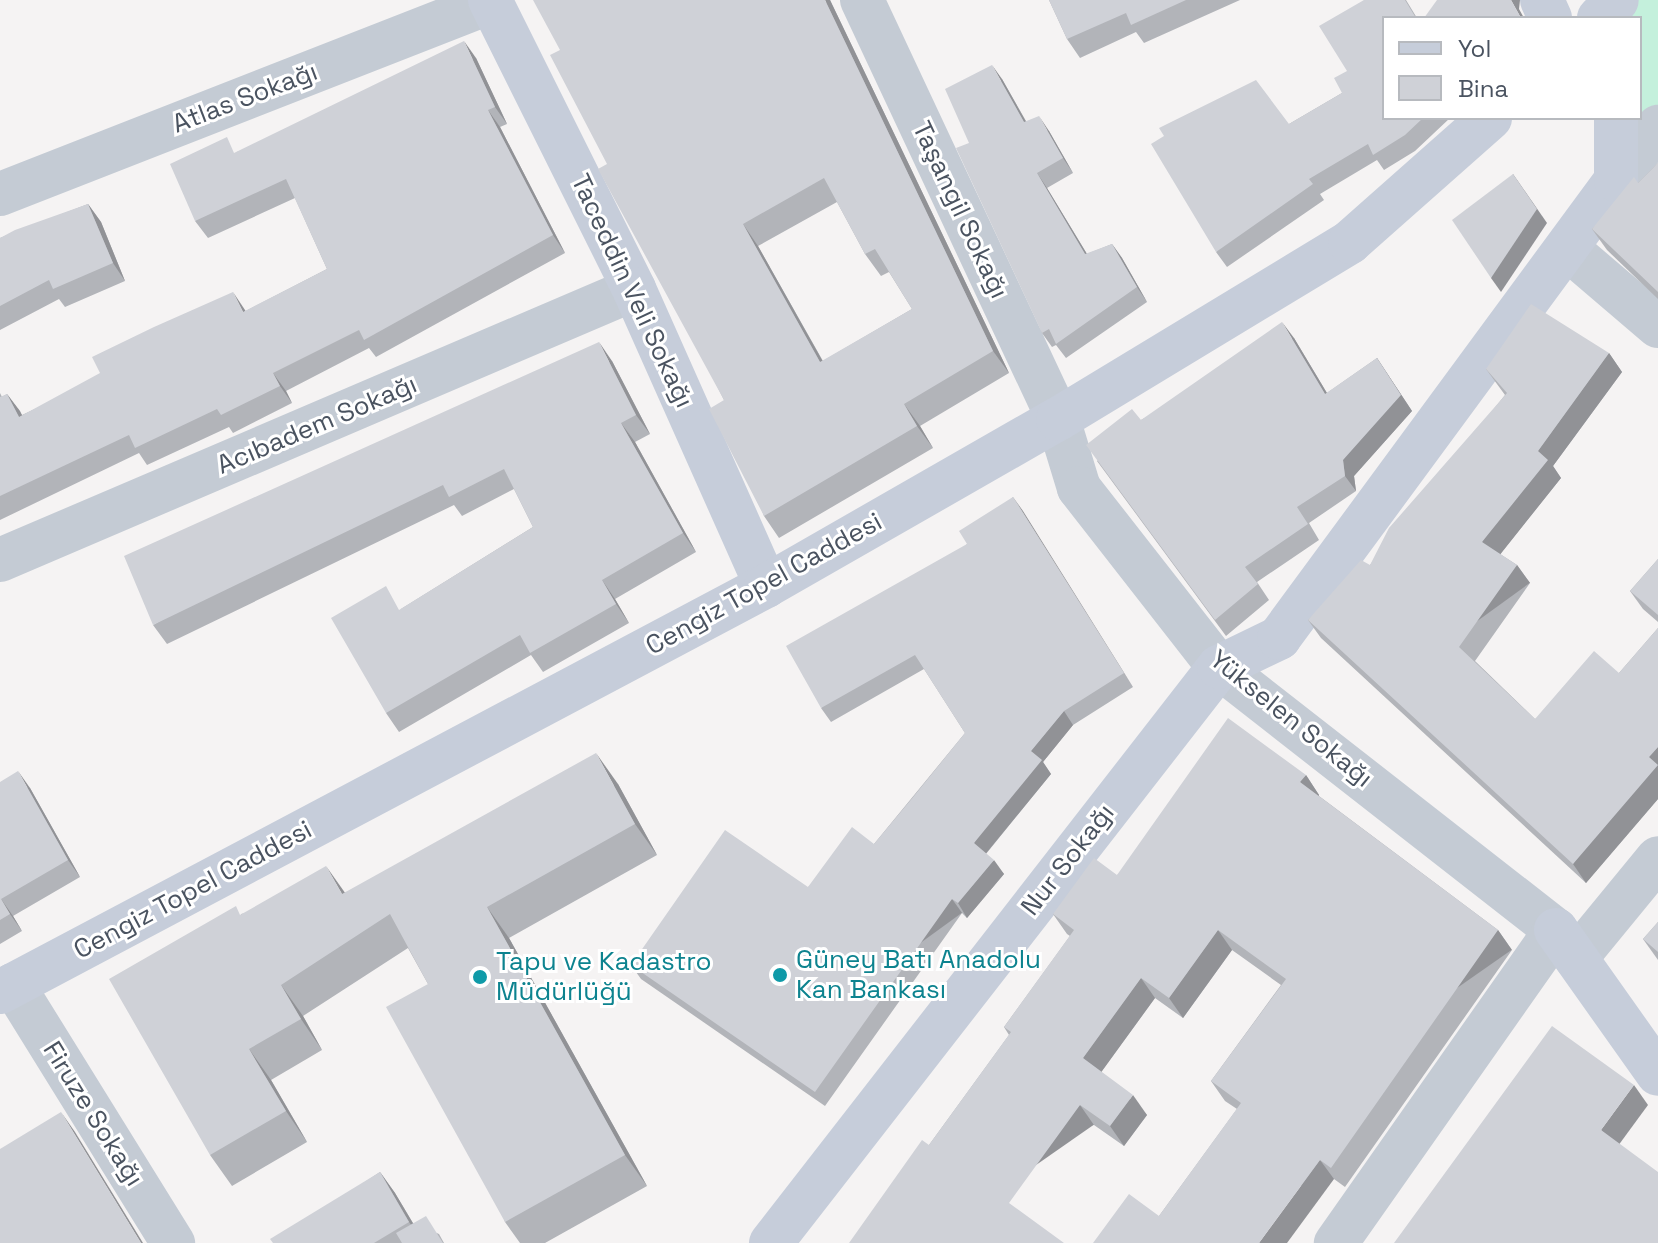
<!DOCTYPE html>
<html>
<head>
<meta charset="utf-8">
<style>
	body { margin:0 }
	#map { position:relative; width:1658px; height:1243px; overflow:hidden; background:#f5f3f3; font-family:"Space Grotesk",sans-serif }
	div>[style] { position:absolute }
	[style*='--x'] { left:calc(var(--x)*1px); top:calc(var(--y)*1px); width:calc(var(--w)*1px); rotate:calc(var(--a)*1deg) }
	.green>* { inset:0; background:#c4f0dc }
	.street>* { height:44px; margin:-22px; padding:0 22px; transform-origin:22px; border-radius:22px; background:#c4cbd4 }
	.secondary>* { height:44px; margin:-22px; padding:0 22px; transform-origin:22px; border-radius:22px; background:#c6cdda }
	.wall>* { inset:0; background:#b2b4b9 }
	.shaded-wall>* { inset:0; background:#919296; transform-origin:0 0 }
	.building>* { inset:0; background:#cfd1d7 }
	.dots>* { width:22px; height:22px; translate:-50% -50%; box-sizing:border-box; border:4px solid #fff; border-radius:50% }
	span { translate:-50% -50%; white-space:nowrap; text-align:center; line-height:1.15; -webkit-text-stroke:6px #fff; paint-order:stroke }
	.street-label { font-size:26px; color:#4a5360 }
	.culture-label { font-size:26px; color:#0d838f }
	.left { translate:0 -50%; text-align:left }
	.legend { position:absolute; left:1382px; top:16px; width:260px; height:104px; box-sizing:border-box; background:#fff; border:2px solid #b7babf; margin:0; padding:10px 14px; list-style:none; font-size:24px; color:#4a5360 }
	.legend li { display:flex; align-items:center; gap:16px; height:40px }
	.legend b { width:40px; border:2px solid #b7babf }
</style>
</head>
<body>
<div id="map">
	<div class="green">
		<div style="clip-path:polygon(1617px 0,1658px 0,1658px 127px,1640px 118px,1640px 18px,1599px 18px)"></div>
	</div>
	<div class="street">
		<div style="--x:862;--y:0;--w:463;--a:64.9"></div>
		<div style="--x:1058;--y:419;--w:72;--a:73.1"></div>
		<div style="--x:1079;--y:488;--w:227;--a:52"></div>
		<div style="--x:1219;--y:667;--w:427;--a:38"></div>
		<div style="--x:1556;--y:930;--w:383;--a:125.1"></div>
		<div style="--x:1616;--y:180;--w:68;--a:-51.6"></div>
		<div style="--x:0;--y:194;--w:527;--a:-21.36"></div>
		<div style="--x:1569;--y:250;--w:117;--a:40.5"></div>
		<div style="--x:0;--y:560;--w:689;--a:-23.14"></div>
		<div style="--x:1576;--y:958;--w:129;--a:-50.6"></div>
		<div style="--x:13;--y:985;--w:304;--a:58.2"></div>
	</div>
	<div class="secondary">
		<div style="--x:490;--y:0;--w:323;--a:63.5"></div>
		<div style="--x:634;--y:289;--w:325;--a:66"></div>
		<div style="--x:1542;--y:0;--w:20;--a:66"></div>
		<div style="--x:1599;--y:18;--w:25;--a:-45"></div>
		<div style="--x:1556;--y:930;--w:176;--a:54.7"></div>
		<div style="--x:0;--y:992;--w:867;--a:-27.92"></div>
		<div style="--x:766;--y:586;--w:336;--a:-29.8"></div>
		<div style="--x:1058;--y:419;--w:341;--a:-31.2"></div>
		<div style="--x:1350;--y:242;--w:187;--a:-41.5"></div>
		<div style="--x:771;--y:1243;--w:730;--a:-52.13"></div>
		<div style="--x:1219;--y:667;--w:67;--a:-25.8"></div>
		<div style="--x:1279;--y:638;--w:569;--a:-53.65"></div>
		<div style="--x:1616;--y:180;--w:62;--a:-90"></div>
	</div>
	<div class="wall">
		<div style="clip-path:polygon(evenodd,830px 0,1009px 373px,920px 426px,933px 448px,779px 538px,764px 516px,724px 400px,607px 164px,830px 0,837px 202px,865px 254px,881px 276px,889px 272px,912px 309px,823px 361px,758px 246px,837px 202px)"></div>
		<div style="clip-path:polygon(1049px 0,1240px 0,1144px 43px,1136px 32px,1080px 58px,1067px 39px)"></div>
		<div style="clip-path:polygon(1364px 0,1406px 0,1417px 18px,1384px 18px,1384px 118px,1450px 118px,1415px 151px,1384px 170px,1377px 160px,1320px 194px,1324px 200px,1227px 267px,1216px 252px,1289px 124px,1342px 93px)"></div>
		<div style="clip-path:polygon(476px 58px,507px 124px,500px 127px,565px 253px,376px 357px,369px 348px,286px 391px,292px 403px,233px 433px,229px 427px,147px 465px,139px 453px,0 520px,0 393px,2px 397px,7px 394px,22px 415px,246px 311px,327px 269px,295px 198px,208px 238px,195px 221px,237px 152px)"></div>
		<div style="clip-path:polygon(1002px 79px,1026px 121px,1049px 131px,1073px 173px,1047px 188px,1087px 254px,1112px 244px,1122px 258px,1147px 302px,1066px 358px,1056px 345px,1052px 347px,1042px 333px,969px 143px)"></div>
		<div style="clip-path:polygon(1658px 163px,1658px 299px,1607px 250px,1592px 229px)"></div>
		<div style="clip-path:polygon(88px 204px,101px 222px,125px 281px,65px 307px,59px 299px,0 330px,0 238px)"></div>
		<div style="clip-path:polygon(1294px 338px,1327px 393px,1377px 358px,1412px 411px,1354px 476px,1356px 491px,1309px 523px,1319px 540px,1257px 582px,1269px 600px,1226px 636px,1097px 461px,1141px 420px)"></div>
		<div style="clip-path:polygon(1609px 353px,1622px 372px,1553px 466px,1561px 478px,1500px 554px,1517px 565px,1530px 583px,1475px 661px,1535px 719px,1619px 673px,1658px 628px,1658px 799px,1586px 883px,1321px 638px,1308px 620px,1370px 565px,1505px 395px,1486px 369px)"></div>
		<div style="clip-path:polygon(612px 361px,650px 434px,635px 442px,696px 552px,615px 599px,629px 623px,543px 672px,531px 655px,399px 732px,386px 713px,401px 609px,533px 527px,514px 489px,462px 516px,454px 505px,167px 644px,153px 625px)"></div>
		<div style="clip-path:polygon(1013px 497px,1133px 687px,1073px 725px,1043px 762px,1051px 774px,986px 854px,1004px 874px,967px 918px,962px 913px,825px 1106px,641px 979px,631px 965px,808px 887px,874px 844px,965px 733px,924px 669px,831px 722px,821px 708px,967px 544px)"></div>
		<div style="clip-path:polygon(1658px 559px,1658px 622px,1643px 609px,1630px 591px)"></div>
		<div style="clip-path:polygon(1306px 775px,1319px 795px,1319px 796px,1498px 930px,1512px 950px,1345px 1187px,1334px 1179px,1159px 1216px,1237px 1109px,1225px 1101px,1211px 1081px,1281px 985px,1232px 950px,1183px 1018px,1155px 998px,1101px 1072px,1147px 1115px,1124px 1146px,1094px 1125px,929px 1145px,1009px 1035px,1004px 1027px,1070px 936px,1067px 934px,1053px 914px,1117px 875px)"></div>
		<div style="clip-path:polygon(0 782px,30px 788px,80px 877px,13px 916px,22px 931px,0 944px)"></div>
		<div style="clip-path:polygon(618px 784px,657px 855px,509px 938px,647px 1186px,545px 1243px,520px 1243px,505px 1222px,428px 984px,408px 948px,303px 1016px,322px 1050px,271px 1080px,307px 1142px,232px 1186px,210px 1155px,241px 914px,344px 893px)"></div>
		<div style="clip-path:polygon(1658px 922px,1658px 960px,1643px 939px)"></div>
		<div style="clip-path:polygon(380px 1172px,395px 1193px,413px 1223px,439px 1234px,444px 1243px,273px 1243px)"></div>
	</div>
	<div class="shaded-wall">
		<div style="clip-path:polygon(825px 0,830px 0,1009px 373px,993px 351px)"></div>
		<div style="clip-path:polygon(1511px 0,1520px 0,1519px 9px,1524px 18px,1521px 18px)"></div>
		<div style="clip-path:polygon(464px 41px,476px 58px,507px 124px,495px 107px)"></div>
		<div style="clip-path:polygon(992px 65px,1002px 79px,1034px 136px,1024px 122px)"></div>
		<div style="clip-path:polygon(488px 110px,500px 127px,565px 253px,553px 235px)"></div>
		<div style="clip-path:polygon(1039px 116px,1049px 131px,1073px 173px,1063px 158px)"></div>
		<div style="clip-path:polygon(1037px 173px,1047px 188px,1096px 269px,1085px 254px)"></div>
		<div style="clip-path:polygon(1513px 174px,1547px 223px,1501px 292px,1491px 278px)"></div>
		<div style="clip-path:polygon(88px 204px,101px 222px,125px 281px,113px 263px)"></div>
		<div style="clip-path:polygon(743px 224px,758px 246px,836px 385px,820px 362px)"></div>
		<div style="clip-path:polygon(1112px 244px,1122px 258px,1147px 302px,1137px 287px)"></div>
		<div style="clip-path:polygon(233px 292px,245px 310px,255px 330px,243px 312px)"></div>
		<div style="clip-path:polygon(1282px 322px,1294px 338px,1337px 410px,1325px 394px)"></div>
		<div style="clip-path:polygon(599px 342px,612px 361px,650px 434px,636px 415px)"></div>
		<div style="clip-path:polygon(1609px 353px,1622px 372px,1553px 466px,1561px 478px,1495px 561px,1482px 542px,1538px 451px)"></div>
		<div style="clip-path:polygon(1377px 358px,1412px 411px,1354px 476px,1356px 491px,1345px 476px,1343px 460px)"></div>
		<div style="clip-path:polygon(273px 373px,286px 391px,292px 403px,280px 386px)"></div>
		<div style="clip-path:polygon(7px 394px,20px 411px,31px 434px,19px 417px)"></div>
		<div style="clip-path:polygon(904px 404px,920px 426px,933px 448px,917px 426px)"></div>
		<div style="clip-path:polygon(621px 423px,635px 442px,696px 552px,683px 533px)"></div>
		<div style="clip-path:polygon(1013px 497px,1023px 511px,1133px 687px,1124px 673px)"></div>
		<div style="left:1517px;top:565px;width:22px;height:100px;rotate:54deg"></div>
		<div style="clip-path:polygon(602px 580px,615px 599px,629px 623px,616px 604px)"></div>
		<div style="clip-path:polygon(1064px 711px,1073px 725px,1043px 762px,1051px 774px,983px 857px,974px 843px,1031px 751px)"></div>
		<div style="clip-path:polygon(1658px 747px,1658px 799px,1586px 883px,1573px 864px,1649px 757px)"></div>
		<div style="clip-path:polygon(596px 753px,618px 784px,657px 855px,635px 824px)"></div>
		<div style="clip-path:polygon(18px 771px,30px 788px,80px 877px,68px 860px)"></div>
		<div style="clip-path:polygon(1306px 775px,1319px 795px,1314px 802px,1300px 782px)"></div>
		<div style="clip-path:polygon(994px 860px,1004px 874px,967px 918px,958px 903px)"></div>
		<div style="clip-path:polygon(326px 866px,348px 897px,342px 894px)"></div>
		<div style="clip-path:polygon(1px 899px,13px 916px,22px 931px,10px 914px)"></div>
		<div style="left:952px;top:899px;width:17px;height:237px;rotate:54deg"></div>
		<div style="clip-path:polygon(487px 907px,509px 938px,647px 1186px,625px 1155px)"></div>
		<div style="clip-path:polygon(1218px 930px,1232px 950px,1183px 1018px,1169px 998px)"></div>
		<div style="left:1498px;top:930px;width:24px;height:291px;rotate:55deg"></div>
		<div style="clip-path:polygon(1141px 978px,1155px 998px,1097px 1078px,1083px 1058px)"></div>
		<div style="clip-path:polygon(281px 985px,303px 1016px,322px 1050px,301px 1019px)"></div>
		<div style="clip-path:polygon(249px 1049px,271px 1080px,307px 1142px,286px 1111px)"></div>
		<div style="clip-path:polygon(1634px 1085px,1648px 1105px,1615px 1150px,1601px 1130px)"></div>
		<div style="clip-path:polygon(1133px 1095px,1147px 1115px,1124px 1146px,1110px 1126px)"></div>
		<div style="left:1080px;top:1105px;width:24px;height:121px;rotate:55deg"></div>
		<div style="clip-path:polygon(61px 1112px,75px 1132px,143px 1243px,141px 1243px)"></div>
		<div style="clip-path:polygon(1320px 1160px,1334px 1179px,1287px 1243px,1259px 1243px)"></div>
		<div style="clip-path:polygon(380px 1172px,395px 1193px,424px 1242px,409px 1222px)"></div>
	</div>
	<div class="building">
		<div style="clip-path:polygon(evenodd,533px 0,825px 0,993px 351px,904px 404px,917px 426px,764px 516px,709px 409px,724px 400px,598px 169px,607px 164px,550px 55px,560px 50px,533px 0,824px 178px,865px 254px,875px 249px,912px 309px,820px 362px,743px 224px,824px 178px)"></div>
		<div style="clip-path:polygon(1049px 0,1186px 0,1131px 25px,1126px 13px,1067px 39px)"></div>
		<div style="clip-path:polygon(1364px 0,1405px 0,1416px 18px,1384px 18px,1384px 118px,1423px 118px,1405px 135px,1373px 155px,1368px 144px,1309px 179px,1313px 184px,1216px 252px,1151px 144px,1164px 136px,1159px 128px,1256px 80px,1289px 124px,1342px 93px,1334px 78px,1347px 71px,1319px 26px)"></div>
		<div style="clip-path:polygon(1437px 0,1511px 0,1521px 18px,1424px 18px)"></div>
		<div style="clip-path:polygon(464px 41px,495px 107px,488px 110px,553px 235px,364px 340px,359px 330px,273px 373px,280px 386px,221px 415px,217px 409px,135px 448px,129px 435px,0 496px,0 397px,7px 394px,19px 417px,100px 373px,92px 357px,154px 327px,233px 292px,243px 312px,327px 269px,286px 179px,195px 221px,170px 164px,227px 137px,234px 153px)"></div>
		<div style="clip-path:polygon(992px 65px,1024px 122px,1039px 116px,1063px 158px,1037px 173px,1085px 254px,1112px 244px,1137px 287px,1056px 344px,1049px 329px,1042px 333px,956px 148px,969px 143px,945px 89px)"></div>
		<div style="clip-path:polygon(1658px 163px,1658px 292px,1592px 229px,1634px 177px,1638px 183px)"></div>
		<div style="clip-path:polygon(1513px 174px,1537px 209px,1491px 278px,1452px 220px)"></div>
		<div style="clip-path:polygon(88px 204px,113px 263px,53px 289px,49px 280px,0 306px,0 238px,15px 230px)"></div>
		<div style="clip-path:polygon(1531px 304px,1609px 353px,1538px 451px,1548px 460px,1482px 542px,1517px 565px,1459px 647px,1535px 719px,1594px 651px,1619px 673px,1658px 628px,1658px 747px,1649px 757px,1658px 765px,1573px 864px,1308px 620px,1361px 560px,1370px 565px,1389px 528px,1507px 393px,1486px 369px)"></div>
		<div style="clip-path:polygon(1282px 322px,1325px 394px,1377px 358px,1401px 395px,1343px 460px,1345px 476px,1297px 507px,1308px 524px,1245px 567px,1258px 584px,1215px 620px,1086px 445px,1132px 409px,1141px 420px)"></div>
		<div style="clip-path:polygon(599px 342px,636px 415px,621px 423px,683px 533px,602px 580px,616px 604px,530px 653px,520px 635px,386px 713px,331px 618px,386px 586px,399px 610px,533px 527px,504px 469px,449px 497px,443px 485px,153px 625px,124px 556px)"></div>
		<div style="clip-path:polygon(1013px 497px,1124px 673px,1064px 711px,1031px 751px,1042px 760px,974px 843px,994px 860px,958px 903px,952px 899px,815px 1092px,631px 965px,725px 830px,808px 887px,852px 827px,874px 844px,914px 796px,965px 733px,915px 655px,821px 708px,786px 646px,967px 544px,959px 531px)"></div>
		<div style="clip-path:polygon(1658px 559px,1658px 615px,1630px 591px)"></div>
		<div style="clip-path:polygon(1228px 718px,1306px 775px,1300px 782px,1498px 930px,1331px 1168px,1320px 1160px,1259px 1243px,1093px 1243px,1129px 1194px,1159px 1216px,1241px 1103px,1211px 1081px,1286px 979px,1218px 930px,1169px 998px,1141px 978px,1083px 1058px,1133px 1095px,1110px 1126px,1080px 1105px,1009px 1203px,1064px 1243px,849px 1243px,922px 1140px,929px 1145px,1011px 1032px,1004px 1027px,1074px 930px,1053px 914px,1094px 858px,1117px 875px)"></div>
		<div style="clip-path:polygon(596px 753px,635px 824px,487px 907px,625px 1155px,505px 1222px,386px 1007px,428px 984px,390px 914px,281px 985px,301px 1019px,249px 1049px,286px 1111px,210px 1155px,109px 979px,236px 906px,240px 915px,326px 866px,342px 894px)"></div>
		<div style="clip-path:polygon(18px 771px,68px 860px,1px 899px,10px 914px,0 920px,0 782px)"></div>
		<div style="clip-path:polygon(1658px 922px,1658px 952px,1643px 939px)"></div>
		<div style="clip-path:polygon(1552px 1026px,1634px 1085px,1601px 1130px,1658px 1172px,1658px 1243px,1394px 1243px)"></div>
		<div style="clip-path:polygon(61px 1112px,141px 1243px,0 1243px,0 1149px)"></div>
		<div style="clip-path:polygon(380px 1172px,409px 1222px,374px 1243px,273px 1243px,270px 1239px)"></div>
		<div style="clip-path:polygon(426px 1216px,443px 1243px,402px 1243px,396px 1233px)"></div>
	</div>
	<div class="dots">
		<div style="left:780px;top:975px;background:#0f9aa8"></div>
		<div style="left:480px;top:977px;background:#0f9aa8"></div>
	</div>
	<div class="street-label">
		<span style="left:245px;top:98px;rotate:-21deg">Atlas Sokağı</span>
		<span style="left:960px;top:210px;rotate:65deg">Taşangil Sokağı</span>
		<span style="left:632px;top:291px;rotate:65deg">Taceddin Veli Sokağı</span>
		<span style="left:317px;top:425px;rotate:-23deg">Acıbadem Sokağı</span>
		<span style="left:764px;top:584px;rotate:-29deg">Cengiz Topel Caddesi</span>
		<span style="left:1291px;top:719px;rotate:39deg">Yükselen Sokağı</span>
		<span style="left:1068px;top:860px;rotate:-52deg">Nur Sokağı</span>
		<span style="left:193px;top:890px;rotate:-28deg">Cengiz Topel Caddesi</span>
		<span style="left:93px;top:1114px;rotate:58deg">Firuze Sokağı</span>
	</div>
	<div class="culture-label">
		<span class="left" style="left:796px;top:975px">Güney Batı Anadolu<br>Kan Bankası</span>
		<span class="left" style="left:496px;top:977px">Tapu ve Kadastro<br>Müdürlüğü</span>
	</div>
	<ul class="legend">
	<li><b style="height:10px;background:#c6cdda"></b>Yol</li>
	<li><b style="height:22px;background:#cfd1d7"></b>Bina</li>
	</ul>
</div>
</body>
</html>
